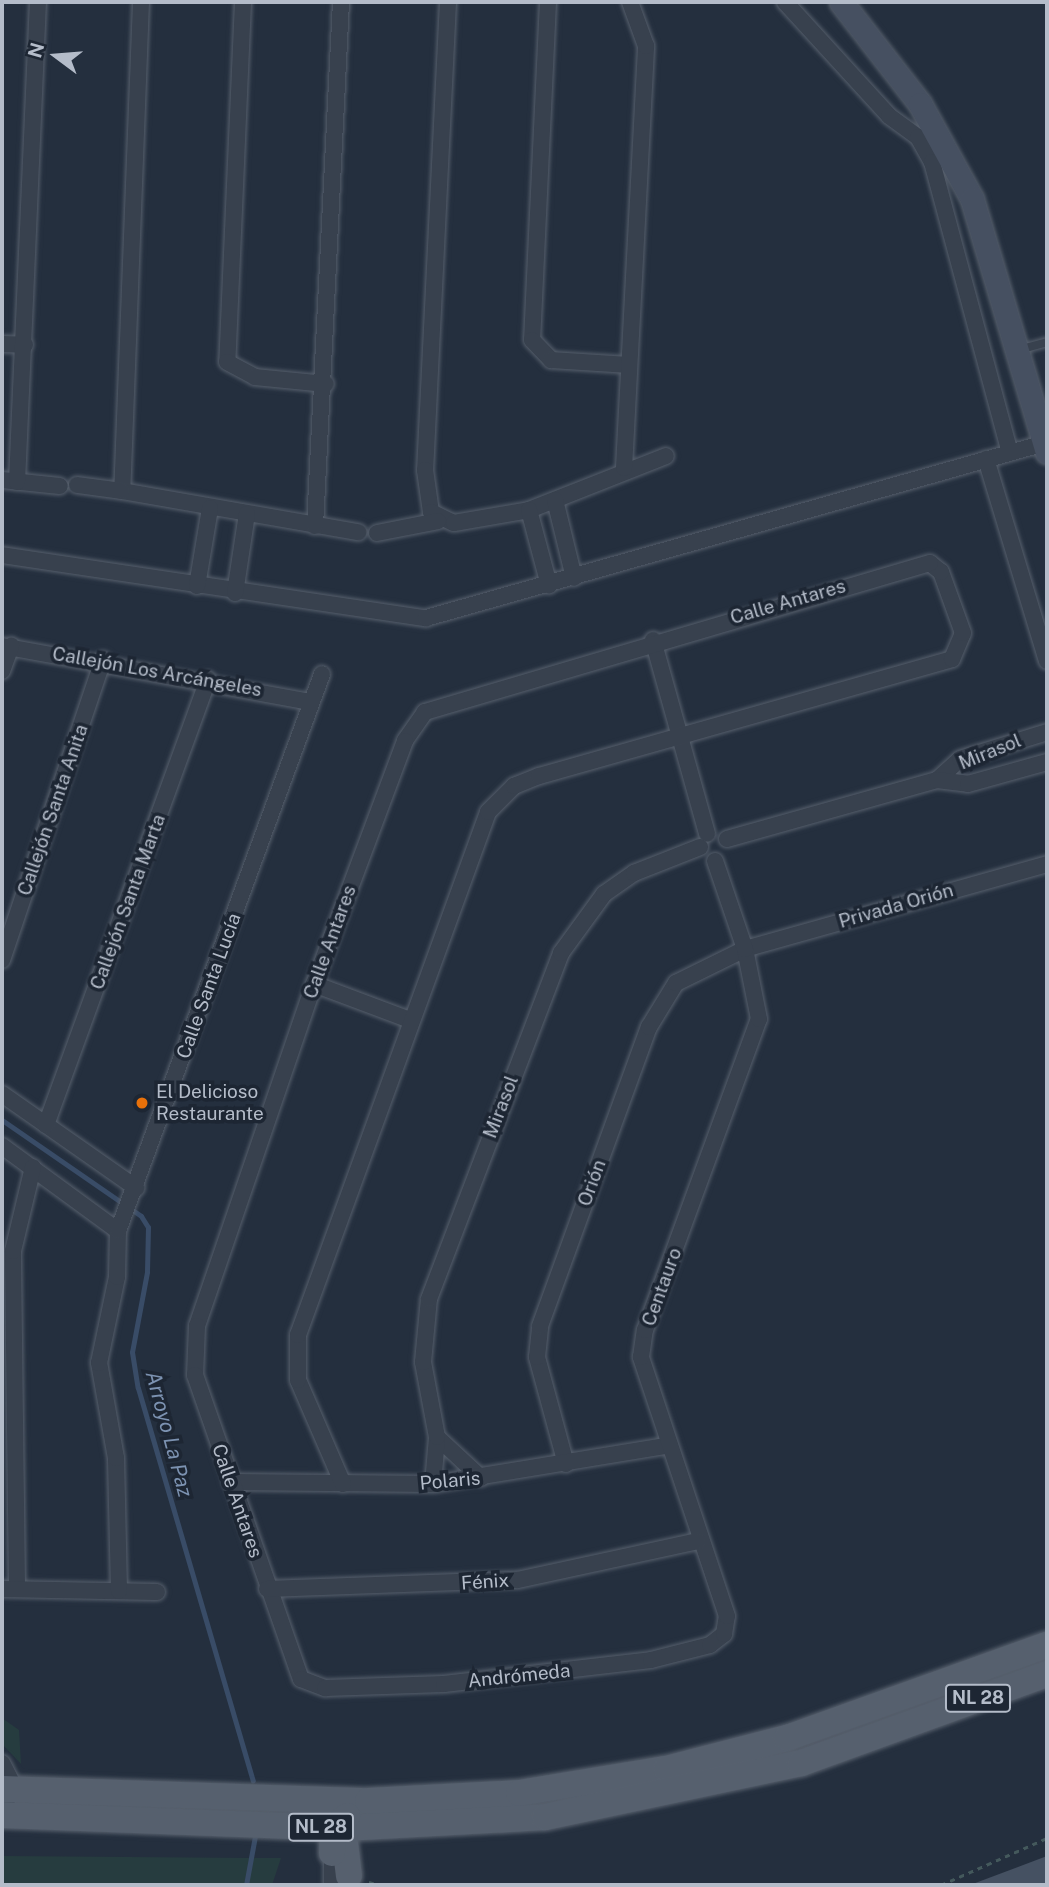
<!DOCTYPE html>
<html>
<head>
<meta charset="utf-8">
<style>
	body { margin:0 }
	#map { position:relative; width:1049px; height:1887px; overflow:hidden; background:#242f3e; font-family:"Public Sans",sans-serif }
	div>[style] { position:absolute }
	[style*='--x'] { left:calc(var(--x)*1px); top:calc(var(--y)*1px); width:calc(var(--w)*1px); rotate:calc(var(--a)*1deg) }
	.green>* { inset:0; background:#263c3f }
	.stream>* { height:5px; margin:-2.5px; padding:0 2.5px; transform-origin:2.5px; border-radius:2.5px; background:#394c67 }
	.building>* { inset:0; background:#455162 }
	.path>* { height:2.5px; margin-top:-1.25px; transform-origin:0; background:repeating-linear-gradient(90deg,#44595c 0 5px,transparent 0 10px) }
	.roads { filter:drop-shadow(0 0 2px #565f6c) drop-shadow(0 0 2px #565f6c) }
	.service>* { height:8px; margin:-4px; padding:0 4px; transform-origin:4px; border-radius:4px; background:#38414e }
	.minor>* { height:16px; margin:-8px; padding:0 8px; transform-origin:8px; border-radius:8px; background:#38414e }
	.secondary>* { height:23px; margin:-11.5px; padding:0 11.5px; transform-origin:11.5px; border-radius:11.5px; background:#465061 }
	.primary>* { height:26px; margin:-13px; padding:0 13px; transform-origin:13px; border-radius:13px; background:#56606e }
	.dots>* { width:19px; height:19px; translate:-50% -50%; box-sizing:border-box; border:4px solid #1d2633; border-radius:50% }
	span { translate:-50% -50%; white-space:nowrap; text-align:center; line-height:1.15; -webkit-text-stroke:7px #1d2633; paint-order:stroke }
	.shield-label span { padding:2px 5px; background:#1d2633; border:2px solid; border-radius:5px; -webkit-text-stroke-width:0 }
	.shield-label { font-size:18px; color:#b4bcc9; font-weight:700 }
	.street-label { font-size:19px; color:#b4bcc9 }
	.poi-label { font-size:19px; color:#b4bcc9 }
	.left { translate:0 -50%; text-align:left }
	.water-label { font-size:21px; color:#7c92b1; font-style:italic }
	.frame { position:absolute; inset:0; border:4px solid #b4bcc9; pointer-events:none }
	.north { position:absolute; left:21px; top:21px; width:70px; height:70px; -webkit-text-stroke:5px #1d2633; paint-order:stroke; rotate:286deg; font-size:19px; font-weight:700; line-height:28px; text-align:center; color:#b4bcc9 }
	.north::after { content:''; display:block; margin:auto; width:24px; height:32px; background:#b4bcc9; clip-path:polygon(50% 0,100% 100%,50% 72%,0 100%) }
</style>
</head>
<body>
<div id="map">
	<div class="green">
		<div style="clip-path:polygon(2px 1718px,19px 1730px,21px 1764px,2px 1744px)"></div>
		<div style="clip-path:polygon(2px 1856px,254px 1858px,281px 1858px,272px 1885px,2px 1885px)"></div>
	</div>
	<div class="stream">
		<div style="--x:2;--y:1120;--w:169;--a:34.6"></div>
		<div style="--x:141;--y:1216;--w:13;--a:58"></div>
		<div style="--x:148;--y:1227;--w:45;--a:91.3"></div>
		<div style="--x:147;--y:1272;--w:81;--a:100.6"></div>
		<div style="--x:132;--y:1352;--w:36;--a:81"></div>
		<div style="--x:138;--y:1388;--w:409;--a:73.7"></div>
		<div style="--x:246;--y:1885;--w:50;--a:-79.6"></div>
	</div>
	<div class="building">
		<div style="clip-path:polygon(1047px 1856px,1047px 1885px,970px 1885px)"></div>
	</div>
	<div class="path">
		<div style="--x:369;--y:1882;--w:10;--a:17"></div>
		<div style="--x:941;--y:1885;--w:116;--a:-23.9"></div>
	</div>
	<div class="roads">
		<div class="service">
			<div style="--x:1018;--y:350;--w:30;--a:-15"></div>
		</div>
		<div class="minor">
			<div style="--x:141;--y:2;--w:489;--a:92.2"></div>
			<div style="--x:122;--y:491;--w:240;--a:9.9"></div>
			<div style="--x:243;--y:2;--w:360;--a:92.5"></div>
			<div style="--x:227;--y:362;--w:32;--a:28"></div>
			<div style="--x:255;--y:377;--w:71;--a:5.6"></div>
			<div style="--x:448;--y:2;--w:469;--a:92.8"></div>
			<div style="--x:425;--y:470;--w:42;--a:81.9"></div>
			<div style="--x:431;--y:512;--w:25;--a:26"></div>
			<div style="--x:454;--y:523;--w:76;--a:-9.8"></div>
			<div style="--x:529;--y:510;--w:147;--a:-21.5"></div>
			<div style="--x:548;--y:2;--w:338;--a:92.7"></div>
			<div style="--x:532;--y:340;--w:28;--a:46"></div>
			<div style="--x:551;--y:360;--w:78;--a:3.7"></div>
			<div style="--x:785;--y:2;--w:154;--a:47.6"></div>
			<div style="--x:889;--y:116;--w:36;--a:36"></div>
			<div style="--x:918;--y:137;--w:29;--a:61"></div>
			<div style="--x:932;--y:162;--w:301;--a:75"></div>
			<div style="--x:2;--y:344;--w:23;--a:2"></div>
			<div style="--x:986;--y:459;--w:211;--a:73.2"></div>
			<div style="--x:624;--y:468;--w:423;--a:-87"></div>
			<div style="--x:646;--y:46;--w:47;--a:-110"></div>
			<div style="--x:2;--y:480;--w:58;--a:5.9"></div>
			<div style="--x:17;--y:482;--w:480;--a:-87.5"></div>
			<div style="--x:77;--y:485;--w:45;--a:7.6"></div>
			<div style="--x:555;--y:500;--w:80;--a:76.3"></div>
			<div style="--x:529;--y:510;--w:78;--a:75.1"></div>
			<div style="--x:315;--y:526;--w:525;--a:-87.16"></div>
			<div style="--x:377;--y:533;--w:62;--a:-11.1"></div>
			<div style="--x:2;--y:555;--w:429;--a:8.5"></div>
			<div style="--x:426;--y:618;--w:643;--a:-15.79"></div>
			<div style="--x:197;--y:586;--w:79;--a:-80.5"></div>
			<div style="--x:235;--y:593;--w:80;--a:-81.4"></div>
			<div style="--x:653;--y:640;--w:201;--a:74.4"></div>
			<div style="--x:2;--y:646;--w:314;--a:10.3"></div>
			<div style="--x:2;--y:671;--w:27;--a:-70"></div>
			<div style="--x:937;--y:780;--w:31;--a:-42"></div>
			<div style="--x:960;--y:759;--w:91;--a:-17.2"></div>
			<div style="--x:727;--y:839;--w:218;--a:-15.7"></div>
			<div style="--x:937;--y:780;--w:31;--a:7"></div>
			<div style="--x:968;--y:784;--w:82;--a:-15.6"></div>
			<div style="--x:2;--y:960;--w:317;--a:-71.4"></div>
			<div style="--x:314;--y:984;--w:103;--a:20.6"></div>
			<div style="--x:2;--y:1094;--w:164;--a:35"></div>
			<div style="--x:46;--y:1125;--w:474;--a:-70"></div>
			<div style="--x:2;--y:1146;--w:144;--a:36.2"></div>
			<div style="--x:437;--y:1437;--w:60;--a:43"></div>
			<div style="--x:566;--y:1464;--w:111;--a:-105.2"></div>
			<div style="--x:537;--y:1357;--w:31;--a:-84"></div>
			<div style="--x:540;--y:1326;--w:318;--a:-70"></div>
			<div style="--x:649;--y:1027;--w:52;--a:-58.5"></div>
			<div style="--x:676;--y:983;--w:77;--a:-26.2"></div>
			<div style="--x:745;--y:949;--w:314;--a:-15.7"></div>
			<div style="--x:231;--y:1482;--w:202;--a:0.6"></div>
			<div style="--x:433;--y:1484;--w:236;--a:-9.3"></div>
			<div style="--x:343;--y:1484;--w:113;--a:-113.4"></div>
			<div style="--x:298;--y:1380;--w:45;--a:-90"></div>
			<div style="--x:298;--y:1335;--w:556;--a:-70.03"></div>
			<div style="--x:488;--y:812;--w:37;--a:-45"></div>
			<div style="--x:514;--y:786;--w:27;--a:-22"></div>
			<div style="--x:539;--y:776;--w:429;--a:-15.8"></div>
			<div style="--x:952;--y:659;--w:28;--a:-67"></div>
			<div style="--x:963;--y:633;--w:65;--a:-109.8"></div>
			<div style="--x:941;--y:572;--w:14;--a:-141"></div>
			<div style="--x:930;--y:563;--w:527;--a:163.56"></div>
			<div style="--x:425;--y:712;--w:35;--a:125"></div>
			<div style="--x:405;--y:741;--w:259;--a:110.5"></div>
			<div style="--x:314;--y:984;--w:361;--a:108.9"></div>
			<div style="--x:197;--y:1326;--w:49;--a:92.3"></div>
			<div style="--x:195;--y:1375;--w:322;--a:70.8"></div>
			<div style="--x:301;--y:1679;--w:26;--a:21"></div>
			<div style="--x:325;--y:1688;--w:119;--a:-1.9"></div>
			<div style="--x:444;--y:1684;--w:208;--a:-6.6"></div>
			<div style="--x:651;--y:1660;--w:61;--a:-14.3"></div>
			<div style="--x:710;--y:1645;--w:18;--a:-38"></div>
			<div style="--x:724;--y:1634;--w:18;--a:-81"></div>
			<div style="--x:727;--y:1616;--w:273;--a:-108.4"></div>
			<div style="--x:641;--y:1357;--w:27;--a:-82"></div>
			<div style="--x:645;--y:1330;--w:331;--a:-69.9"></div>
			<div style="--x:759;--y:1019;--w:71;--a:-101.3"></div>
			<div style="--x:745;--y:949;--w:93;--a:-108.8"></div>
			<div style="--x:433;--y:1484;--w:47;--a:-85.1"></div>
			<div style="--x:437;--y:1437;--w:76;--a:-100.6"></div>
			<div style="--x:423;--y:1362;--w:63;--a:-84.6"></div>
			<div style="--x:429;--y:1299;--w:370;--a:-69.1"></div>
			<div style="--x:561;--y:953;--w:73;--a:-53.9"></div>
			<div style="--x:604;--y:894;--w:37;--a:-35"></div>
			<div style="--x:634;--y:873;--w:71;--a:-21.5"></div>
			<div style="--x:17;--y:1587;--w:336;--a:-90.7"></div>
			<div style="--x:13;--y:1251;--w:86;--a:-76.6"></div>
			<div style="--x:2;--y:1589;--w:155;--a:1.1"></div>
			<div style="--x:267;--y:1589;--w:251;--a:-2.1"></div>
			<div style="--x:518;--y:1580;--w:184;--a:-12.2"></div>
			<div style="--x:119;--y:1591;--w:133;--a:-91.3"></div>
			<div style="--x:116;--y:1458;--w:97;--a:-100.1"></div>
			<div style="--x:99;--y:1363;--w:88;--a:-78.2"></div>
			<div style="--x:117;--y:1277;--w:46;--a:-88.8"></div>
			<div style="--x:118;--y:1231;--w:593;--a:-69.88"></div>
			<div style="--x:2;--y:1763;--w:27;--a:63"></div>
			<div style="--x:14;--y:1787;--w:11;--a:117"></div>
			<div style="--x:332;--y:1885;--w:25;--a:-90"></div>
		</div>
		<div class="secondary">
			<div style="--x:841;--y:2;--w:129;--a:52.2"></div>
			<div style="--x:920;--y:104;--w:108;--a:61.3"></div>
			<div style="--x:972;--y:199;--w:264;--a:73.5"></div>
		</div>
		<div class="primary">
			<div style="--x:2;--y:1789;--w:366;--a:1.9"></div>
			<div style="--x:368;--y:1801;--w:151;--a:-3"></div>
			<div style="--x:519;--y:1793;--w:149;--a:-9.3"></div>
			<div style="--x:666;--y:1769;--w:125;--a:-14.4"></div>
			<div style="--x:787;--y:1738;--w:276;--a:-19.7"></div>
			<div style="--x:2;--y:1815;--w:342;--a:2.2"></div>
			<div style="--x:344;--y:1828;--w:201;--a:-3.1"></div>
			<div style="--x:545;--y:1817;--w:262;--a:-11.9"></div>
			<div style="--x:801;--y:1763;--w:262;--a:-19.9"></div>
			<div style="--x:343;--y:1826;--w:50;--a:83.2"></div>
			<div style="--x:332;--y:1853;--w:26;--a:-88"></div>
			<div style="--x:333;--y:1827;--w:18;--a:-38"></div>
		</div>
	</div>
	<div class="dots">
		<div style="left:142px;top:1103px;background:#e8710a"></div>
	</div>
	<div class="shield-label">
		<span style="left:978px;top:1698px">NL 28</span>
		<span style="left:321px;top:1827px">NL 28</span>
	</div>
	<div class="street-label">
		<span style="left:788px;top:602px;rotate:-16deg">Calle Antares</span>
		<span style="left:157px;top:672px;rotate:10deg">Callejón Los Arcángeles</span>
		<span style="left:990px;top:752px;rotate:-22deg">Mirasol</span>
		<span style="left:53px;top:810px;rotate:-71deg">Callejón Santa Anita</span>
		<span style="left:128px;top:902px;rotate:-70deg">Callejón Santa Marta</span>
		<span style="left:896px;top:906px;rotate:-16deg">Privada Orión</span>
		<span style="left:330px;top:942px;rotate:-70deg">Calle Antares</span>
		<span style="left:209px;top:986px;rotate:-70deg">Calle Santa Lucía</span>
		<span style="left:501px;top:1107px;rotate:-69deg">Mirasol</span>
		<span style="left:592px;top:1183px;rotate:-70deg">Orión</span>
		<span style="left:662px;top:1287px;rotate:-70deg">Centauro</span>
		<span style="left:450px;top:1481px;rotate:-5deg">Polaris</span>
		<span style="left:237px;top:1501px;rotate:71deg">Calle Antares</span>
		<span style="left:485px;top:1582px;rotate:-4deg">Fénix</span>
		<span style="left:519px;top:1676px;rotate:-6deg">Andrómeda</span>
	</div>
	<div class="poi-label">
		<span class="left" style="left:156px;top:1103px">El Delicioso<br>Restaurante</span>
	</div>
	<div class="water-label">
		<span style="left:169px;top:1434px;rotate:75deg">Arroyo La Paz</span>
	</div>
	<div class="frame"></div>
	<div class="north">N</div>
</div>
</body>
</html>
